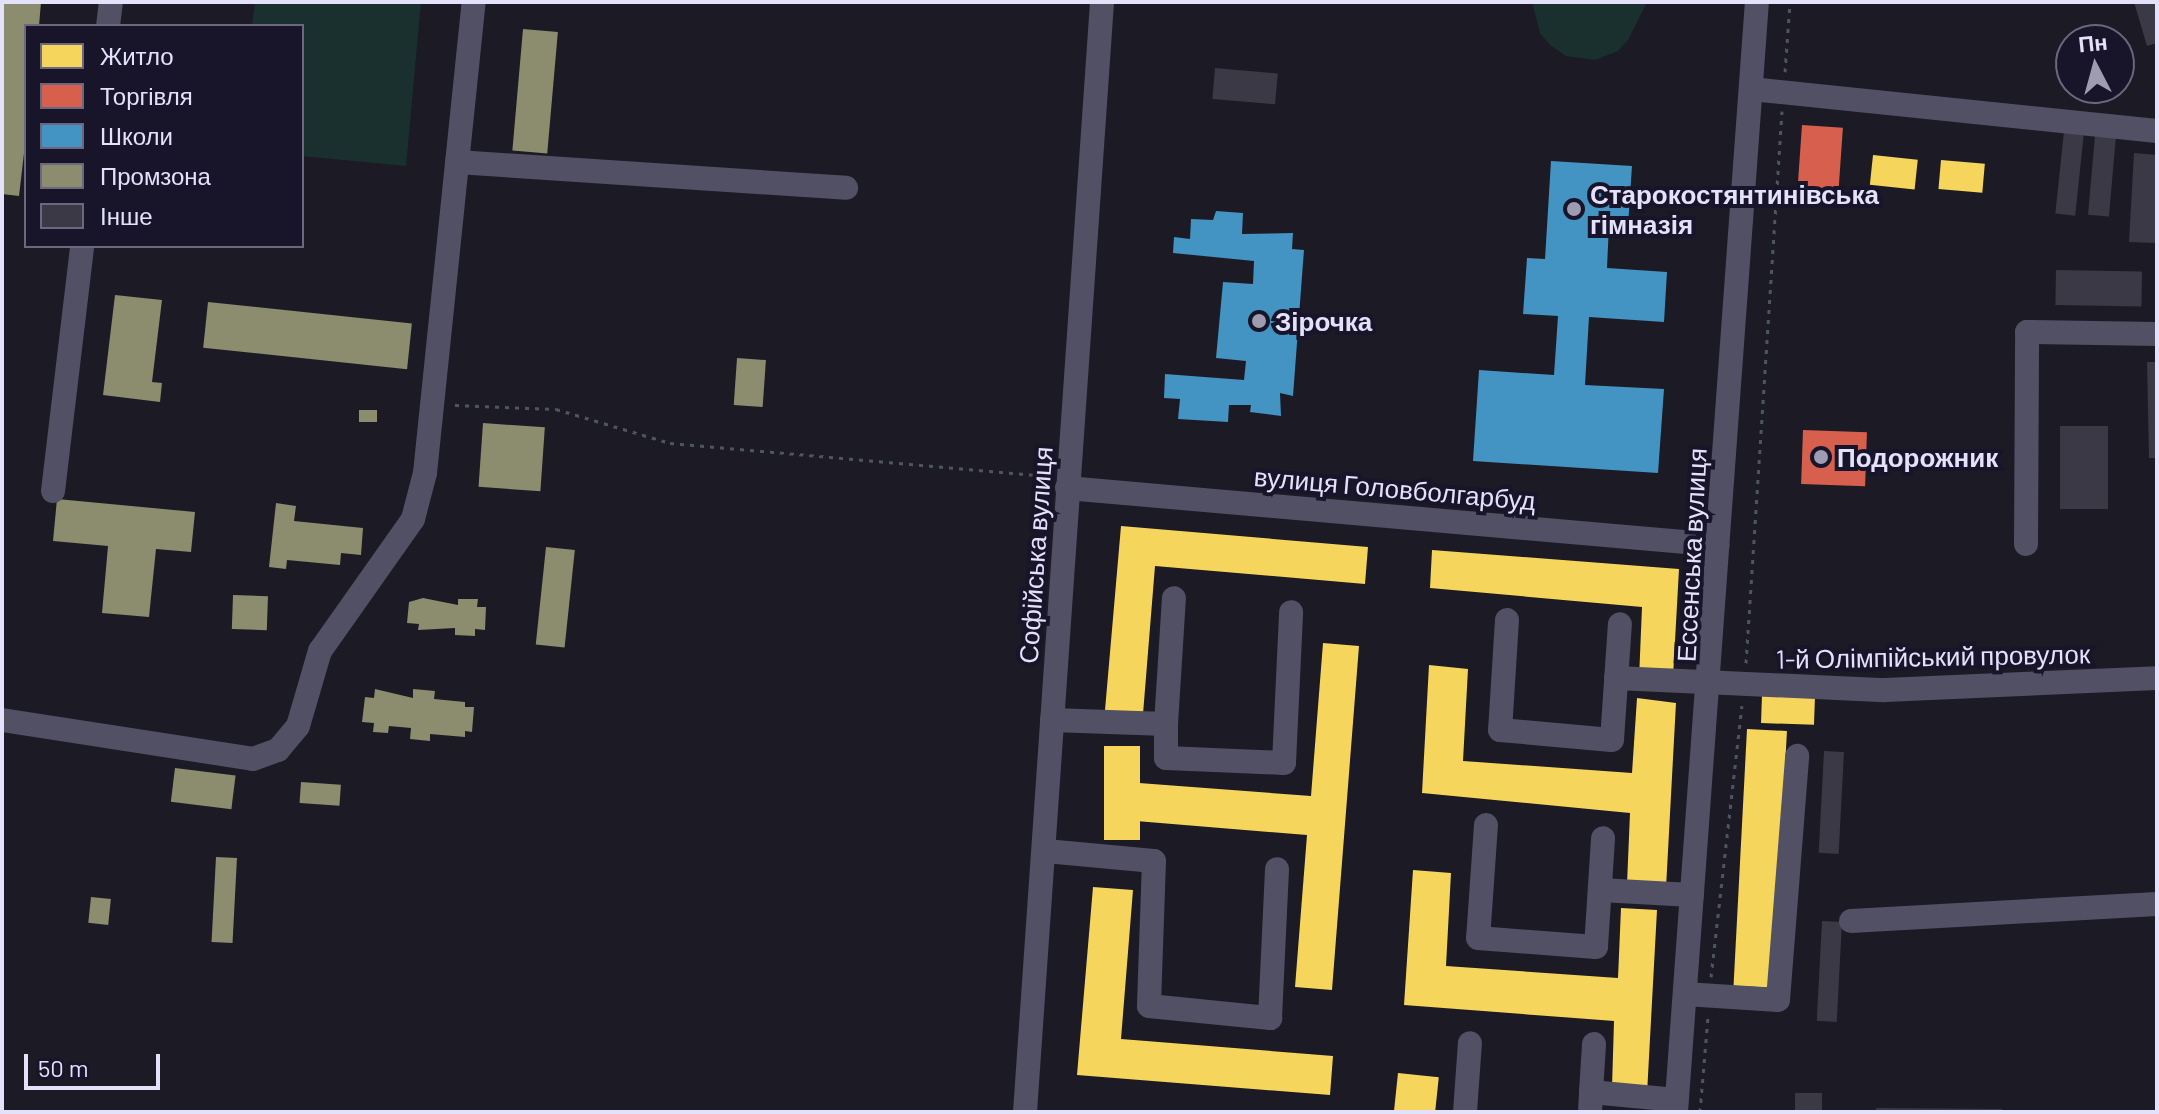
<!DOCTYPE html>
<html>
<head>
<meta charset="utf-8">
<style>
	body { margin:0 }
	#map { position:relative; width:2159px; height:1114px; overflow:hidden; background:#1c1a25; font-family:Barlow,sans-serif }
	div>[style] { position:absolute }
	[style*='--x'] { left:calc(var(--x)*1px); top:calc(var(--y)*1px); width:calc(var(--w)*1px); rotate:calc(var(--a)*1deg) }
	.green>* { inset:0; background:#19302f }
	.homes>* { inset:0; background:#f6d55c; transform-origin:0 0 }
	.shops>* { inset:0; background:#d6604d; transform-origin:0 0 }
	.schools>* { inset:0; background:#4393c3 }
	.industry>* { inset:0; background:#8c8c6e; transform-origin:0 0 }
	.building>* { inset:0; background:#3b3946; transform-origin:0 0 }
	.path>* { height:3px; margin-top:-1.5px; transform-origin:0; background:repeating-linear-gradient(90deg,#4b5661 0 4px,transparent 0 10px) }
	.minor>* { height:24px; margin:-12px; padding:0 12px; transform-origin:12px; border-radius:12px; background:#515064 }
	.dots>* { width:22px; height:22px; translate:-50% -50%; box-sizing:border-box; border:4px solid #18152a; border-radius:50% }
	span { translate:-50% -50%; white-space:nowrap; text-align:center; line-height:1.15; -webkit-text-stroke:8px #18152a; paint-order:stroke }
	.poi-label { font-size:26px; color:#e4e2fb; font-weight:700 }
	.left { translate:0 -50%; text-align:left }
	.street-label { font-size:26px; color:#e4e2fb }
	.frame { position:absolute; inset:0; border:4px solid #e4e2fb; pointer-events:none }
	.legend { position:absolute; left:24px; top:24px; width:280px; height:224px; box-sizing:border-box; background:#18152a; border:2px solid #6a677e; margin:0; padding:10px 14px; list-style:none; font-size:24px; color:#e4e2fb }
	.legend li { display:flex; align-items:center; gap:16px; height:40px }
	.legend b { width:40px; border:2px solid #6a677e }
	.north { position:absolute; left:2055px; top:24px; width:80px; height:80px; box-sizing:border-box; background:#18152a; border:2px solid #6a677e; border-radius:50%; rotate:354deg; font-size:22px; font-weight:700; line-height:32px; text-align:center; color:#e4e2fb }
	.north::after { content:''; display:block; margin:auto; width:28px; height:36px; background:#9e9cb0; clip-path:polygon(50% 0,100% 100%,50% 72%,0 100%) }
	.scale { position:absolute; left:24px; top:1054px; width:136px; height:36px; box-sizing:border-box; border:4px solid #e4e2fb; border-top:0; padding-left:10px; font-size:24px; line-height:28px; white-space:nowrap; color:#e4e2fb; -webkit-text-stroke:6px #18152a; paint-order:stroke }
</style>
</head>
<body>
<div id="map">
	<div class="green">
		<div style="clip-path:polygon(255px 2px,421px 2px,406px 166px,302px 156px,302px 26px,252px 26px)"></div>
		<div style="clip-path:polygon(1532px 2px,1647px 2px,1628px 40px,1618px 51px,1595px 60px,1566px 56px,1550px 45px,1540px 33px)"></div>
	</div>
	<div class="homes">
		<div style="left:1873px;top:155px;width:45px;height:30px;rotate:6deg"></div>
		<div style="left:1941px;top:160px;width:44px;height:29px;rotate:5deg"></div>
		<div style="clip-path:polygon(1121px 526px,1368px 547px,1365px 584px,1155px 566px,1143px 714px,1105px 710px)"></div>
		<div style="clip-path:polygon(1432px 550px,1679px 569px,1673px 677px,1639px 679px,1642px 607px,1430px 588px)"></div>
		<div style="clip-path:polygon(1323px 643px,1359px 646px,1332px 990px,1295px 987px,1307px 835px,1136px 821px,1139px 783px,1311px 796px)"></div>
		<div style="clip-path:polygon(1429px 665px,1468px 669px,1463px 761px,1632px 773px,1637px 698px,1676px 703px,1666px 888px,1627px 884px,1630px 813px,1422px 793px)"></div>
		<div style="left:1762px;top:695px;width:53px;height:28px;rotate:2deg"></div>
		<div style="left:1747px;top:729px;width:40px;height:257px;rotate:3deg"></div>
		<div style="left:1104px;top:746px;width:36px;height:94px"></div>
		<div style="clip-path:polygon(1413px 870px,1451px 873px,1446px 966px,1618px 978px,1621px 908px,1657px 910px,1647px 1094px,1612px 1087px,1614px 1021px,1404px 1005px)"></div>
		<div style="clip-path:polygon(1093px 887px,1133px 890px,1121px 1039px,1333px 1056px,1330px 1095px,1077px 1075px)"></div>
		<div style="left:1398px;top:1073px;width:41px;height:39px;rotate:6deg"></div>
	</div>
	<div class="shops">
		<div style="left:1802px;top:125px;width:41px;height:77px;rotate:4deg"></div>
		<div style="left:1803px;top:430px;width:64px;height:54px;rotate:2deg"></div>
	</div>
	<div class="schools">
		<div style="clip-path:polygon(1551px 161px,1632px 166px,1628px 226px,1609px 225px,1607px 268px,1667px 272px,1664px 322px,1589px 317px,1585px 385px,1664px 389px,1658px 473px,1473px 461px,1479px 370px,1554px 375px,1558px 316px,1523px 314px,1527px 258px,1545px 259px)"></div>
		<div style="clip-path:polygon(1216px 211px,1243px 213px,1242px 234px,1293px 233px,1292px 249px,1304px 250px,1293px 396px,1280px 393px,1281px 416px,1250px 412px,1251px 405px,1229px 405px,1228px 422px,1178px 419px,1180px 399px,1164px 398px,1165px 374px,1244px 380px,1246px 361px,1216px 358px,1223px 282px,1253px 284px,1254px 261px,1173px 253px,1174px 237px,1190px 239px,1191px 219px,1213px 220px)"></div>
	</div>
	<div class="industry">
		<div style="clip-path:polygon(2px 2px,41px 2px,39px 26px,26px 26px,26px 136px,19px 196px,2px 194px)"></div>
		<div style="left:523px;top:29px;width:35px;height:122px;rotate:5deg"></div>
		<div style="clip-path:polygon(115px 295px,162px 300px,152px 382px,162px 383px,160px 402px,103px 395px)"></div>
		<div style="left:208px;top:302px;width:205px;height:46px;rotate:6deg"></div>
		<div style="left:737px;top:358px;width:29px;height:47px;rotate:4deg"></div>
		<div style="left:359px;top:410px;width:18px;height:12px"></div>
		<div style="left:483px;top:423px;width:62px;height:64px;rotate:4deg"></div>
		<div style="clip-path:polygon(57px 499px,195px 512px,191px 552px,156px 549px,149px 617px,102px 613px,108px 546px,53px 541px)"></div>
		<div style="clip-path:polygon(276px 503px,296px 506px,294px 521px,363px 528px,361px 555px,341px 553px,340px 565px,287px 560px,286px 569px,269px 567px)"></div>
		<div style="left:546px;top:547px;width:29px;height:98px;rotate:6deg"></div>
		<div style="left:233px;top:595px;width:35px;height:34px;rotate:2deg"></div>
		<div style="clip-path:polygon(423px 598px,458px 605px,458px 599px,478px 599px,477px 607px,486px 607px,485px 630px,475px 629px,475px 636px,455px 635px,455px 628px,418px 630px,419px 624px,407px 623px,409px 602px)"></div>
		<div style="clip-path:polygon(375px 689px,413px 698px,413px 689px,435px 691px,434px 699px,465px 702px,465px 707px,474px 707px,472px 732px,465px 731px,465px 737px,430px 734px,430px 741px,410px 739px,411px 728px,389px 726px,388px 733px,373px 732px,374px 723px,362px 722px,365px 697px,374px 698px)"></div>
		<div style="left:175px;top:768px;width:61px;height:34px;rotate:7deg"></div>
		<div style="left:301px;top:782px;width:40px;height:21px;rotate:4deg"></div>
		<div style="left:216px;top:857px;width:21px;height:85px;rotate:3deg"></div>
		<div style="left:91px;top:897px;width:20px;height:26px;rotate:6deg"></div>
	</div>
	<div class="building">
		<div style="clip-path:polygon(2134px 2px,2157px 2px,2157px 43px,2147px 46px)"></div>
		<div style="left:1215px;top:68px;width:63px;height:31px;rotate:5deg"></div>
		<div style="left:2064px;top:131px;width:20px;height:83px;rotate:6deg"></div>
		<div style="left:2095px;top:135px;width:21px;height:80px;rotate:5deg"></div>
		<div style="clip-path:polygon(2134px 153px,2157px 155px,2156px 243px,2129px 242px)"></div>
		<div style="left:2056px;top:270px;width:86px;height:35px;rotate:1deg"></div>
		<div style="clip-path:polygon(2147px 362px,2157px 362px,2157px 458px,2149px 458px)"></div>
		<div style="left:2060px;top:426px;width:48px;height:83px"></div>
		<div style="left:1824px;top:751px;width:20px;height:102px;rotate:3deg"></div>
		<div style="left:1822px;top:921px;width:20px;height:100px;rotate:3deg"></div>
		<div style="left:1795px;top:1093px;width:27px;height:18px"></div>
		<div style="clip-path:polygon(1876px 1108px,2002px 1109px,2002px 1112px,1876px 1112px)"></div>
	</div>
	<div class="path">
		<div style="--x:1785;--y:72;--w:70;--a:-85.9"></div>
		<div style="--x:455;--y:405;--w:101;--a:2.3"></div>
		<div style="--x:556;--y:409;--w:119;--a:16.6"></div>
		<div style="--x:670;--y:443;--w:379;--a:5"></div>
		<div style="--x:1746;--y:663;--w:553;--a:-86.27"></div>
		<div style="--x:1711;--y:977;--w:273;--a:-83.5"></div>
		<div style="--x:1700;--y:1112;--w:96;--a:-85.2"></div>
	</div>
	<div class="minor">
		<div style="--x:108;--y:26;--w:24;--a:-83"></div>
		<div style="--x:1751;--y:89;--w:408;--a:5.9"></div>
		<div style="--x:457;--y:162;--w:390;--a:3.8"></div>
		<div style="--x:1067;--y:488;--w:653;--a:5"></div>
		<div style="--x:53;--y:491;--w:247;--a:-83.2"></div>
		<div style="--x:2026;--y:544;--w:212;--a:-89.7"></div>
		<div style="--x:2027;--y:332;--w:130;--a:0.9"></div>
		<div style="--x:1507;--y:620;--w:110;--a:93.6"></div>
		<div style="--x:1500;--y:730;--w:112;--a:5.1"></div>
		<div style="--x:1612;--y:740;--w:116;--a:-86.1"></div>
		<div style="--x:1616;--y:678;--w:269;--a:2.6"></div>
		<div style="--x:1885;--y:690;--w:272;--a:-2.5"></div>
		<div style="--x:2;--y:720;--w:254;--a:8.8"></div>
		<div style="--x:253;--y:759;--w:27;--a:-20"></div>
		<div style="--x:278;--y:750;--w:31;--a:-50"></div>
		<div style="--x:298;--y:726;--w:78;--a:-73.7"></div>
		<div style="--x:320;--y:651;--w:161;--a:-54.8"></div>
		<div style="--x:413;--y:519;--w:48;--a:-75.4"></div>
		<div style="--x:425;--y:473;--w:474;--a:-84.1"></div>
		<div style="--x:1052;--y:720;--w:114;--a:2"></div>
		<div style="--x:1166;--y:724;--w:34;--a:90"></div>
		<div style="--x:1166;--y:758;--w:118;--a:2.4"></div>
		<div style="--x:1284;--y:763;--w:151;--a:-87.3"></div>
		<div style="--x:1166;--y:724;--w:126;--a:-86.4"></div>
		<div style="--x:1486;--y:825;--w:113;--a:94"></div>
		<div style="--x:1478;--y:938;--w:118;--a:4.4"></div>
		<div style="--x:1596;--y:947;--w:109;--a:-86.3"></div>
		<div style="--x:1046;--y:851;--w:108;--a:5.3"></div>
		<div style="--x:1154;--y:861;--w:145;--a:92"></div>
		<div style="--x:1149;--y:1006;--w:122;--a:5.7"></div>
		<div style="--x:1270;--y:1018;--w:149;--a:-87.3"></div>
		<div style="--x:1600;--y:890;--w:92;--a:3.1"></div>
		<div style="--x:1851;--y:921;--w:306;--a:-3.2"></div>
		<div style="--x:1685;--y:994;--w:93;--a:3.7"></div>
		<div style="--x:1778;--y:1000;--w:245;--a:-85.5"></div>
		<div style="--x:1591;--y:1092;--w:48;--a:-86.4"></div>
		<div style="--x:1025;--y:1112;--w:1113;--a:-86.03"></div>
		<div style="--x:1465;--y:1112;--w:69;--a:-85.9"></div>
		<div style="--x:1590;--y:1112;--w:20;--a:-87"></div>
		<div style="--x:1591;--y:1092;--w:86;--a:5.3"></div>
		<div style="--x:1676;--y:1112;--w:1113;--a:-85.83"></div>
	</div>
	<div class="dots">
		<div style="left:1574px;top:209px;background:#9e9cb0"></div>
		<div style="left:1259px;top:321px;background:#9e9cb0"></div>
		<div style="left:1821px;top:457px;background:#9e9cb0"></div>
	</div>
	<div class="poi-label">
		<span class="left" style="left:1590px;top:209px">Старокостянтинівська<br>гімназія</span>
		<span class="left" style="left:1275px;top:321px">Зірочка</span>
		<span class="left" style="left:1837px;top:457px">Подорожник</span>
	</div>
	<div class="street-label">
		<span style="left:1395px;top:488px;rotate:5deg">вулиця Головболгарбуд</span>
		<span style="left:1035px;top:555px;rotate:-86deg">Софійська вулиця</span>
		<span style="left:1691px;top:555px;rotate:-87deg">Ессенська вулиця</span>
		<span style="left:1933px;top:656px;rotate:-1deg">1-й Олімпійський провулок</span>
	</div>
	<div class="frame"></div>
	<ul class="legend">
	<li><b style="height:22px;background:#f6d55c"></b>Житло</li>
	<li><b style="height:22px;background:#d6604d"></b>Торгівля</li>
	<li><b style="height:22px;background:#4393c3"></b>Школи</li>
	<li><b style="height:22px;background:#8c8c6e"></b>Промзона</li>
	<li><b style="height:22px;background:#3b3946"></b>Інше</li>
	</ul>
	<div class="north">Пн</div>
	<div class="scale">50 m</div>
</div>
</body>
</html>
